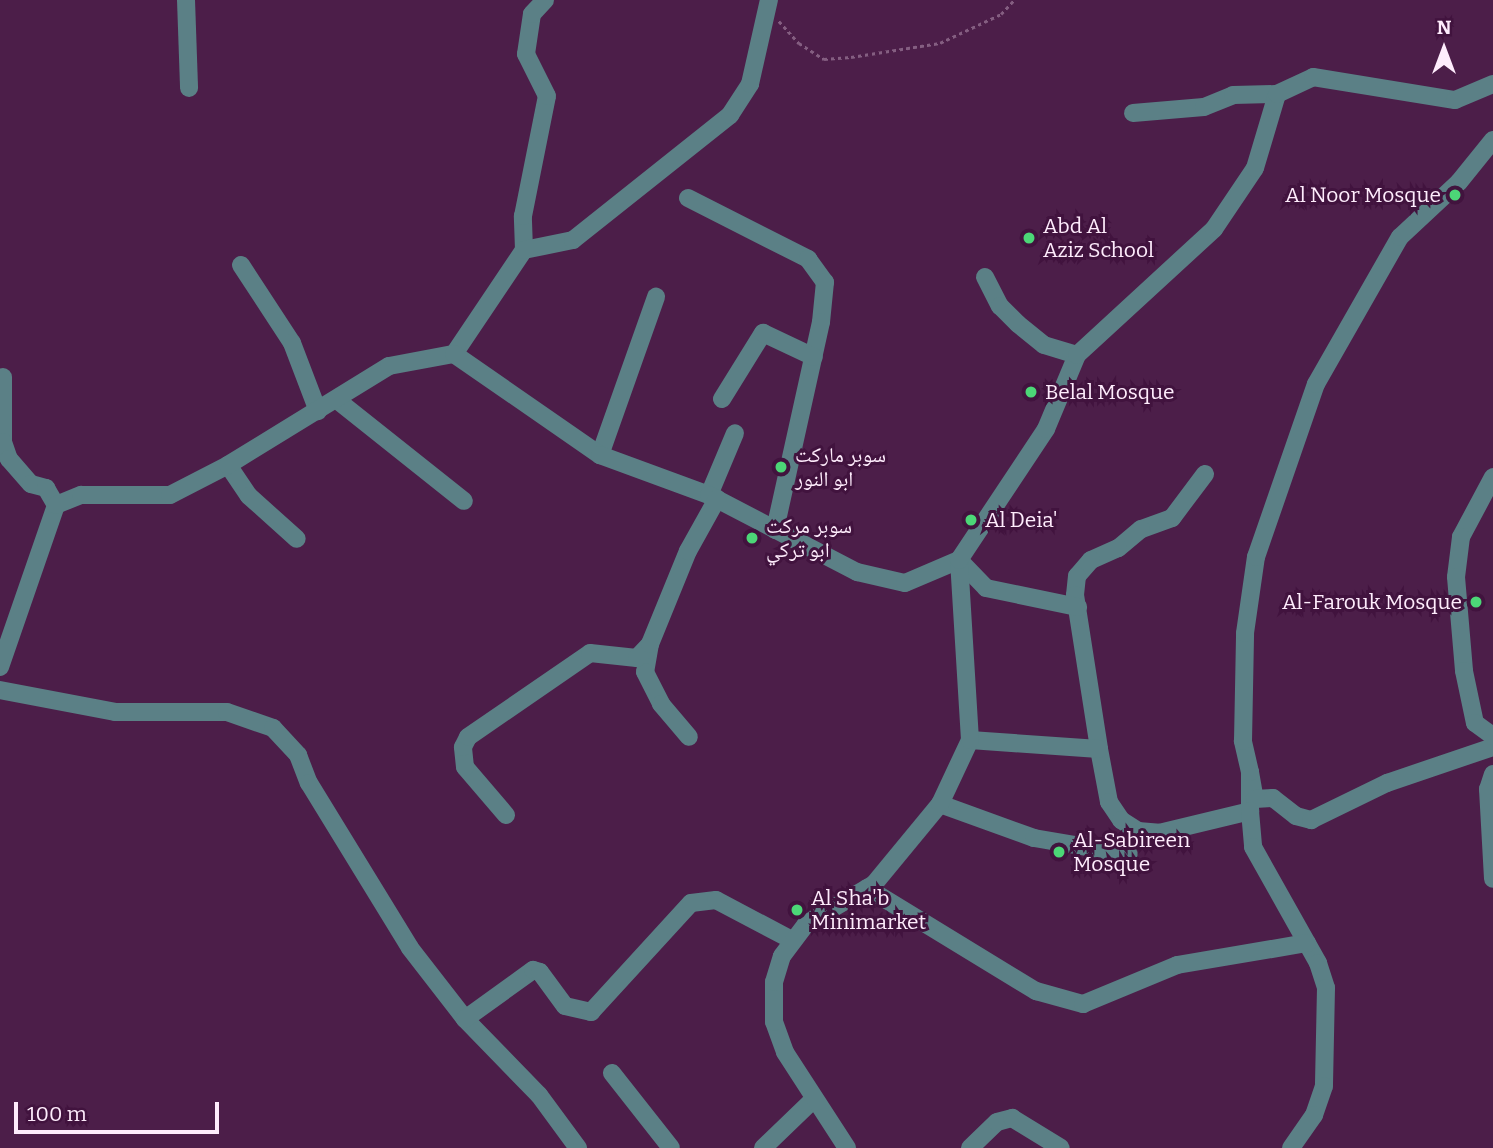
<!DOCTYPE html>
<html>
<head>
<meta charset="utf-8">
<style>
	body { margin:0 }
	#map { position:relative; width:1493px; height:1148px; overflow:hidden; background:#4c1e49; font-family:Bitter,"Noto Naskh Arabic",serif }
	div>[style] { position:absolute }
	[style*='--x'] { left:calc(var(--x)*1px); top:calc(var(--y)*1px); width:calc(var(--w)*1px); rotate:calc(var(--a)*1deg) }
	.path>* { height:2.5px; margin-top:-1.25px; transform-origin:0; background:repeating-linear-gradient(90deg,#845e81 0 3.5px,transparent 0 7px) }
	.minor>* { height:18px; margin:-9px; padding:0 9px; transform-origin:9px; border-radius:9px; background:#5b8086 }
	.dots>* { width:19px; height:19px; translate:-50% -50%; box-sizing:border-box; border:4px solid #41133e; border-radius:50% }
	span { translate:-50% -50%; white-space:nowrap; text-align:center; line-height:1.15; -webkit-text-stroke:6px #41133e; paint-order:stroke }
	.poi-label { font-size:21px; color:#feecfc }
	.right { translate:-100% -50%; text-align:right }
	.left { translate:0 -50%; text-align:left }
	.north { position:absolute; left:1409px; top:14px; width:70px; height:70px; -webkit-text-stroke:5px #41133e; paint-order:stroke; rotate:0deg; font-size:19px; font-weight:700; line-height:28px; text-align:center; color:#feecfc }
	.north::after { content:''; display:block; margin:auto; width:24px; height:32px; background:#feecfc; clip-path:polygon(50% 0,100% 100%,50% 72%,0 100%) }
	.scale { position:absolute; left:14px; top:1102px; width:205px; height:32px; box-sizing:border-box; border:4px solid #feecfc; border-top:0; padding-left:9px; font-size:21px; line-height:24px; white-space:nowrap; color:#feecfc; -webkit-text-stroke:5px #41133e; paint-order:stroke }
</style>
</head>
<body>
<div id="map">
	<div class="path">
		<div style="--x:779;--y:21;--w:30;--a:48"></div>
		<div style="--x:799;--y:43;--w:30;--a:33"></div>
		<div style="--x:824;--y:59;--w:27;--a:-4"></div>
		<div style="--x:851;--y:57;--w:90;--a:-8.9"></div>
		<div style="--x:940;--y:43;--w:68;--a:-25.4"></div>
		<div style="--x:1001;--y:14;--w:19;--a:-47"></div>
	</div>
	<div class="minor">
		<div style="--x:186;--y:0;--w:88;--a:88"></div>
		<div style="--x:1133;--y:113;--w:71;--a:-4.8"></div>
		<div style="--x:1204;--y:107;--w:31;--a:-22"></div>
		<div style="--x:1233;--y:95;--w:44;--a:-1.3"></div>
		<div style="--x:688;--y:198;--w:135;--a:26.9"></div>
		<div style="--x:808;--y:259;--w:29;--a:54"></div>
		<div style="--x:825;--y:282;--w:40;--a:95.7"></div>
		<div style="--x:821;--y:322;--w:213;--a:102.5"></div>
		<div style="--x:524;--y:250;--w:34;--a:-92"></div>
		<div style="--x:523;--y:216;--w:122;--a:-78.7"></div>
		<div style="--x:547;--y:96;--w:47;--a:-116.6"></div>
		<div style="--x:526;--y:54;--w:40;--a:-81.5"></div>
		<div style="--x:532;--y:14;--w:19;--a:-47"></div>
		<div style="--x:241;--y:265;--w:93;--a:56.8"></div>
		<div style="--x:292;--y:343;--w:73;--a:69.1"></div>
		<div style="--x:985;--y:277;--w:33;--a:63"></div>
		<div style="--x:1000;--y:306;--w:25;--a:45"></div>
		<div style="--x:1018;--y:324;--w:33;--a:39"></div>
		<div style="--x:1044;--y:345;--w:34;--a:17"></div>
		<div style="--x:454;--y:354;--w:125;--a:-56.1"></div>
		<div style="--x:524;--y:250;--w:50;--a:-11.5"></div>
		<div style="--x:573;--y:240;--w:201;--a:-38.5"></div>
		<div style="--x:730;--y:115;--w:37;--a:-57"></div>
		<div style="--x:750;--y:84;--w:86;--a:-77.3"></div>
		<div style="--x:3;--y:377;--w:65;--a:90"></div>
		<div style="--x:3;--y:442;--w:18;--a:71"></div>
		<div style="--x:9;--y:459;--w:33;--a:49"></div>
		<div style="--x:31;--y:484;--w:16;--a:15"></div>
		<div style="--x:46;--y:488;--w:20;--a:60"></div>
		<div style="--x:722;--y:399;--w:78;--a:-58.2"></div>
		<div style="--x:763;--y:333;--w:56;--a:25.2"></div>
		<div style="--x:337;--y:400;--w:162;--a:38.5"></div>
		<div style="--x:600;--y:455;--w:168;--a:-70.5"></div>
		<div style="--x:228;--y:465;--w:37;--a:56"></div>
		<div style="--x:249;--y:496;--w:64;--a:41.9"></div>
		<div style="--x:1205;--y:474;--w:55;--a:126.9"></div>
		<div style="--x:1172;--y:518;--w:33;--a:160"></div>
		<div style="--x:1141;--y:529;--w:30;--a:140"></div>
		<div style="--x:1118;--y:548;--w:30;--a:156"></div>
		<div style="--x:1091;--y:560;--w:21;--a:131"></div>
		<div style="--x:1077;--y:576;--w:19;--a:96"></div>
		<div style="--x:1075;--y:595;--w:156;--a:81.1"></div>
		<div style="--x:1099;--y:749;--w:54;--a:79.3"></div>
		<div style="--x:1109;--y:802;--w:22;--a:56"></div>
		<div style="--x:1121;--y:820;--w:20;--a:33"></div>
		<div style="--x:1138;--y:831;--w:21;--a:5"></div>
		<div style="--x:1159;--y:833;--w:94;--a:-13.6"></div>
		<div style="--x:1250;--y:811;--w:39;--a:-90"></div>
		<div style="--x:1250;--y:772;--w:27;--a:80"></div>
		<div style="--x:1255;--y:799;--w:18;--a:-3"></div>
		<div style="--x:1273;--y:798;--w:29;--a:38"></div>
		<div style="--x:1296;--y:816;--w:16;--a:15"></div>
		<div style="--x:1311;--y:820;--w:85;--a:-26"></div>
		<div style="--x:1387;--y:783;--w:112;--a:-18.8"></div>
		<div style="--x:1493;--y:477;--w:68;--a:118.1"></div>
		<div style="--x:1461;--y:537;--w:40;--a:97.1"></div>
		<div style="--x:1456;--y:577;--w:94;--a:85.1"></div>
		<div style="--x:1464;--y:671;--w:53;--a:78.1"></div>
		<div style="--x:1475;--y:723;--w:22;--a:36"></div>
		<div style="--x:709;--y:495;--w:67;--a:-67.2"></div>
		<div style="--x:650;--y:644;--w:28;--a:100"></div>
		<div style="--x:645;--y:672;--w:36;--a:63"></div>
		<div style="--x:661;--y:704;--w:43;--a:49.7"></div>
		<div style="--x:0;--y:667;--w:171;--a:-70.9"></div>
		<div style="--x:56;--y:505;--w:27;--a:-22"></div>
		<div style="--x:81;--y:495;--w:89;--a:0"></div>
		<div style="--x:170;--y:495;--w:65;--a:-27.3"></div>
		<div style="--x:228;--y:465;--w:189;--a:-31.6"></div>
		<div style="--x:389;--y:366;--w:66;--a:-10.5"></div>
		<div style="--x:454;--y:354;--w:178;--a:34.7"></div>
		<div style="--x:600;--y:455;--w:116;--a:20.2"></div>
		<div style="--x:709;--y:495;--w:167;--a:27.5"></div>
		<div style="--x:857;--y:572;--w:49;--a:12.9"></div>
		<div style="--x:905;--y:583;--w:59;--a:-23.1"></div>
		<div style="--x:959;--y:560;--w:39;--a:46"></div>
		<div style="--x:986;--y:588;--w:94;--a:11.7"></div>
		<div style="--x:0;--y:690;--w:117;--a:10.8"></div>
		<div style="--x:115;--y:712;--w:112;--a:0"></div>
		<div style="--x:227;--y:712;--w:49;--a:19.2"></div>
		<div style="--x:273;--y:728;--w:37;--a:47"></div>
		<div style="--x:298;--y:755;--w:30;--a:69"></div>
		<div style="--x:309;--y:783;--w:193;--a:58.5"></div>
		<div style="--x:410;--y:948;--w:90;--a:52.2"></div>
		<div style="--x:465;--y:1019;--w:106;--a:45.8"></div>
		<div style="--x:539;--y:1095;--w:66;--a:53.7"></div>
		<div style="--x:970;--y:740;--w:129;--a:4"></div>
		<div style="--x:1250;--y:772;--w:32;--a:-103"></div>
		<div style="--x:1243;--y:741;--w:108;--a:-88.9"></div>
		<div style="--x:1245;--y:633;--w:77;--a:-81.8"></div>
		<div style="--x:1256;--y:557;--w:183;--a:-70.9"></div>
		<div style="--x:1316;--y:384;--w:169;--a:-60.3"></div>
		<div style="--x:1400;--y:237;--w:81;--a:-43"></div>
		<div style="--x:1459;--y:182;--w:54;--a:-51"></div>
		<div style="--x:1493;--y:774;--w:16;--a:108"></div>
		<div style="--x:1488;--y:789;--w:90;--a:86.8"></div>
		<div style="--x:940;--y:804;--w:100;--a:19.9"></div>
		<div style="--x:1034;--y:838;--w:96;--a:9.6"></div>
		<div style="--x:1250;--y:811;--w:36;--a:85"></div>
		<div style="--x:1253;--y:847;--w:133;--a:60.7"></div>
		<div style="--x:1318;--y:963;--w:26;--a:72"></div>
		<div style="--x:1326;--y:988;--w:98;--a:91.2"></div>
		<div style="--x:1324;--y:1086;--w:31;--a:109"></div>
		<div style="--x:1314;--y:1115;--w:40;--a:124.9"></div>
		<div style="--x:506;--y:815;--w:63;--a:-130.5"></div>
		<div style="--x:465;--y:767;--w:20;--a:-96"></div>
		<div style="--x:463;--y:747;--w:11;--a:-63"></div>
		<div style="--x:468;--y:737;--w:148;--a:-34.5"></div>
		<div style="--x:590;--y:653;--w:47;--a:6.1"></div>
		<div style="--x:637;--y:658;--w:19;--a:-47"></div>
		<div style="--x:650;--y:644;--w:100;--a:-67.8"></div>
		<div style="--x:688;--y:551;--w:60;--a:-60.9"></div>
		<div style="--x:867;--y:888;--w:198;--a:31.4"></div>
		<div style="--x:1036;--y:991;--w:49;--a:15.5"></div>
		<div style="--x:1083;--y:1004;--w:102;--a:-22.5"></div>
		<div style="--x:1177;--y:965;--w:132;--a:-9.6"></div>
		<div style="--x:465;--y:1019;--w:84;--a:-35.8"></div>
		<div style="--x:533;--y:970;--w:7;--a:16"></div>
		<div style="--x:540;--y:972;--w:42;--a:53.7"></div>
		<div style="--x:565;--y:1006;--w:27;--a:13"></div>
		<div style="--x:591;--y:1012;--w:148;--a:-47.5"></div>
		<div style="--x:691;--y:903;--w:25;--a:-7"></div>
		<div style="--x:716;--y:900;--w:86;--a:27.8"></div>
		<div style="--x:612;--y:1073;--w:95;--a:51.8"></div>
		<div style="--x:763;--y:1148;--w:71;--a:-43.9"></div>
		<div style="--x:847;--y:1148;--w:114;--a:-122.9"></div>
		<div style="--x:785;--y:1052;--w:32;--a:-110"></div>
		<div style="--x:774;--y:1022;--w:40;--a:-90"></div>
		<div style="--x:774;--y:982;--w:27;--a:-73"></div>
		<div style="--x:782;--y:956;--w:40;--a:-53"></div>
		<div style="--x:806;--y:924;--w:79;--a:-30.5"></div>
		<div style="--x:874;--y:884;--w:104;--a:-50.5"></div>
		<div style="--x:940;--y:804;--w:71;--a:-64.9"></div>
		<div style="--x:970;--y:740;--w:180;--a:-93.5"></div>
		<div style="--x:959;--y:560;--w:157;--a:-56.4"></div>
		<div style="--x:1046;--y:429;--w:80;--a:-67.3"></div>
		<div style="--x:1077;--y:355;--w:186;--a:-42.6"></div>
		<div style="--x:1214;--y:229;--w:73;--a:-56.1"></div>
		<div style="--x:1255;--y:168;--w:77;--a:-73.4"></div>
		<div style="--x:1277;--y:94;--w:40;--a:-25"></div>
		<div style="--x:1313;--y:77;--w:144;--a:9.2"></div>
		<div style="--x:1455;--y:100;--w:41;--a:-22.8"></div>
		<div style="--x:970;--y:1148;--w:37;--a:-44"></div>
		<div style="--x:997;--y:1122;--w:16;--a:-15"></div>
		<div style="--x:1012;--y:1118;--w:57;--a:31.5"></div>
	</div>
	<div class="dots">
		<div style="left:1455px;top:195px;background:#4cd677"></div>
		<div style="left:1029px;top:238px;background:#4cd677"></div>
		<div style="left:1031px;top:392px;background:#4cd677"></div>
		<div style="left:781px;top:467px;background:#4cd677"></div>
		<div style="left:971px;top:520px;background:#4cd677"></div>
		<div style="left:752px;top:538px;background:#4cd677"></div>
		<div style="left:1476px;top:602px;background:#4cd677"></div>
		<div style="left:1059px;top:852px;background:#4cd677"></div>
		<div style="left:797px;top:910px;background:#4cd677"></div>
	</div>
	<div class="poi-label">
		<span class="right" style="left:1441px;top:195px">Al Noor Mosque</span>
		<span class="left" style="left:1043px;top:238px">Abd Al<br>Aziz School</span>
		<span class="left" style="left:1045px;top:392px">Belal Mosque</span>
		<span class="left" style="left:795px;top:467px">سوبر ماركت<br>ابو النور</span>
		<span class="left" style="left:985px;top:520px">Al Deia'</span>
		<span class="left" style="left:766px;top:538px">سوبر مركت<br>ابو تركي</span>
		<span class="right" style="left:1462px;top:602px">Al-Farouk Mosque</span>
		<span class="left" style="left:1073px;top:852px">Al-Sabireen<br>Mosque</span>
		<span class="left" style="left:811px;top:910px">Al Sha'b<br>Minimarket</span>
	</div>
	<div class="north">N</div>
	<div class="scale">100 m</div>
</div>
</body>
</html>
